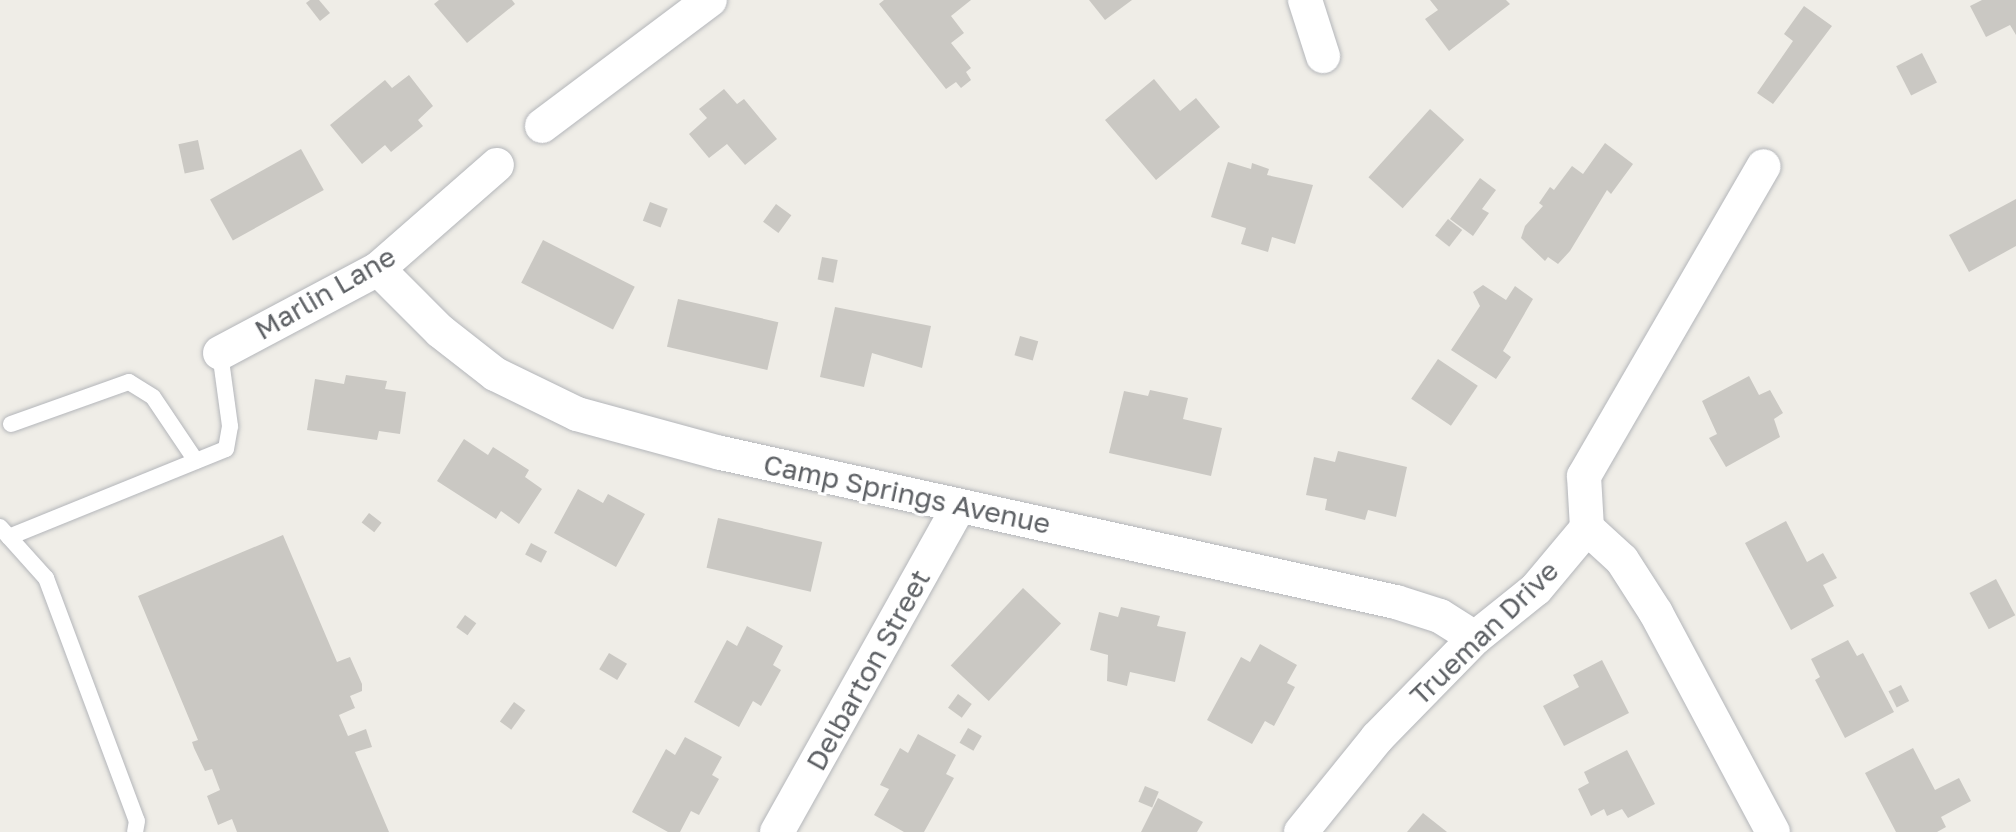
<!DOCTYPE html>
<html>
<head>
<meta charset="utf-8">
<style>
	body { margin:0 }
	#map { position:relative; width:2016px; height:832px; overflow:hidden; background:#efede7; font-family:"Golos Text",sans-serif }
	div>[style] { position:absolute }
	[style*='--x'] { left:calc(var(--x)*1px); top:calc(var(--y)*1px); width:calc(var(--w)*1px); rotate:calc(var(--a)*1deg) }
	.building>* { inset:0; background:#cac8c3; transform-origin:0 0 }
	.roads { filter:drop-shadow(0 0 2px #b4b6ba) drop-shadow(0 0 2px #b4b6ba) }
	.service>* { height:16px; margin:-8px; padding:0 8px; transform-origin:8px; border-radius:8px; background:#fff }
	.minor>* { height:34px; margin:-17px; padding:0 17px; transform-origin:17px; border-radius:17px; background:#fff }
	span { translate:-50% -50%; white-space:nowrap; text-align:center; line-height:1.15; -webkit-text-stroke:6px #fff; paint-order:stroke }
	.street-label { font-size:28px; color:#5e6165 }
</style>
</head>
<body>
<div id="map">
	<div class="building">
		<div style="clip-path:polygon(310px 0,319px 0,330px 13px,320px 21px,306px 3px)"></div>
		<div style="clip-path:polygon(439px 0,512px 0,515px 4px,467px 43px,434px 4px)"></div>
		<div style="clip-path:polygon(884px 0,971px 0,951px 16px,964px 33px,951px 43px,971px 68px,966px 72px,971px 80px,961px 88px,956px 82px,946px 89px,879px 4px)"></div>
		<div style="clip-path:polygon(1089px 0,1132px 0,1105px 20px)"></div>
		<div style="clip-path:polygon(1430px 0,1506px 0,1510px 4px,1449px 51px,1425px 19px,1438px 10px)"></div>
		<div style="clip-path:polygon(1982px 0,2016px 0,2016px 35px,2010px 25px,1986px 37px,1970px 6px)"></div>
		<div style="clip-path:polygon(1804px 6px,1832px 26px,1773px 104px,1757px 93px,1793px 41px,1784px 34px)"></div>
		<div style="left:1922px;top:53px;width:33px;height:29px;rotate:63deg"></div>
		<div style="clip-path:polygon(409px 75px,433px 106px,418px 120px,423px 126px,391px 152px,385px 145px,362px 164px,330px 125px,385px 80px,392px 88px)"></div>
		<div style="clip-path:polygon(1154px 79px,1180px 111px,1196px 98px,1220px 127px,1156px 180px,1105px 120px)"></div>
		<div style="clip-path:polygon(724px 89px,737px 104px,744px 99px,777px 139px,745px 165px,727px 144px,709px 158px,689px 134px,707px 118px,699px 109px)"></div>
		<div style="left:1430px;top:109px;width:46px;height:92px;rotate:42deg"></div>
		<div style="left:198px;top:140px;width:30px;height:20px;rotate:78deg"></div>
		<div style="clip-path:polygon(1605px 143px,1633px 164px,1611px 194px,1607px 190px,1570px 251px,1558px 264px,1548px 257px,1545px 261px,1521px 238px,1525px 226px,1543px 206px,1539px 203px,1550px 187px,1554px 190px,1572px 166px,1583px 174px)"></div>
		<div style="left:301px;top:149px;width:47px;height:104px;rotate:61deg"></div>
		<div style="clip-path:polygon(1228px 162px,1251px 169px,1252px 163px,1269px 169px,1267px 175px,1313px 185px,1295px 244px,1272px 237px,1268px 252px,1241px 244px,1246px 228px,1211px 217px)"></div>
		<div style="clip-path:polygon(1480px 178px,1496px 190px,1482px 209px,1489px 213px,1473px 236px,1450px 219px)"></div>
		<div style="clip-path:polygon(2016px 199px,2016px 246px,1969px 272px,1949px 235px)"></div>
		<div style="left:650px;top:202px;width:19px;height:20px;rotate:21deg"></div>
		<div style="left:776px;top:204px;width:19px;height:22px;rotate:36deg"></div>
		<div style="left:1448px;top:219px;width:18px;height:21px;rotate:38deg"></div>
		<div style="left:543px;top:240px;width:103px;height:48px;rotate:27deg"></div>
		<div style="left:822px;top:257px;width:16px;height:23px;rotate:11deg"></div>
		<div style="clip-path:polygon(1483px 285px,1506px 300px,1515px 286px,1533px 299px,1503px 351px,1511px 357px,1496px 379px,1451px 350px,1480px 306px,1473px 292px)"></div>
		<div style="left:678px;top:299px;width:103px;height:49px;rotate:13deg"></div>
		<div style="clip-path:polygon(835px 307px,931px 326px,922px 368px,872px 353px,864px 387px,820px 377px)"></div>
		<div style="left:1020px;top:336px;width:19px;height:20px;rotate:16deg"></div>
		<div style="left:1438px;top:359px;width:48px;height:48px;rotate:34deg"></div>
		<div style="clip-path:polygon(346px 375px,387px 381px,385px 389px,406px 392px,400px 434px,379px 431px,377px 440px,307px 430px,315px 379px,344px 384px)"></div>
		<div style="clip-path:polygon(1749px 376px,1759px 395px,1770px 390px,1783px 413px,1774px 419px,1780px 437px,1726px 467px,1709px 438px,1717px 434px,1702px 401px)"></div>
		<div style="clip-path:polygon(1150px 390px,1188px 398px,1183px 419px,1222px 428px,1211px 476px,1109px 453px,1124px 391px,1148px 396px)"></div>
		<div style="clip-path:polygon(464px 439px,488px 455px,493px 447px,529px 470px,525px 477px,542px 489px,519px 524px,501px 511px,496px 519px,437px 481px)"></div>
		<div style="clip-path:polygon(1338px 451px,1407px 467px,1396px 517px,1368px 510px,1365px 520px,1325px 510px,1327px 499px,1306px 495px,1314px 457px,1335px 462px)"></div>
		<div style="clip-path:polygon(578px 489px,603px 503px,608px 494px,645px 514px,616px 567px,554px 533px)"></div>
		<div style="left:369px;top:513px;width:16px;height:12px;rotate:38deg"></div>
		<div style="left:718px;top:518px;width:107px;height:51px;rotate:13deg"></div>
		<div style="clip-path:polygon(1786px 521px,1807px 562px,1823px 553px,1837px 578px,1823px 585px,1834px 606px,1791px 630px,1745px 543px)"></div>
		<div style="clip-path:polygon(283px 535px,337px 662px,350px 657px,362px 684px,362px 691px,350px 696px,355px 708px,339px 715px,348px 736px,366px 729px,372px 747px,355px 752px,389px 832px,237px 832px,232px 819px,218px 825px,207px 796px,220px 790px,212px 769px,205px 771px,194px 748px,192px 742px,198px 740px,138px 596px)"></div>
		<div style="left:531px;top:543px;width:18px;height:13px;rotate:27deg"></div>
		<div style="left:1996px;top:579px;width:41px;height:30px;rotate:62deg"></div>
		<div style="left:1023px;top:588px;width:52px;height:106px;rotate:43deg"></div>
		<div style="clip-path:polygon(1121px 607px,1160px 616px,1157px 626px,1186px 632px,1175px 682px,1130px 672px,1127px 686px,1107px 681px,1108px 655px,1090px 650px,1099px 612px,1118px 617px)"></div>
		<div style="left:465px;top:615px;width:14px;height:15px;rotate:36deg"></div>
		<div style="clip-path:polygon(747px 626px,783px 646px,773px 665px,781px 670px,761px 706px,753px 701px,739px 727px,694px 702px,727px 640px,737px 646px)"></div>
		<div style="clip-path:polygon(1848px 640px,1857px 656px,1863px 653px,1894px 712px,1845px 738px,1815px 680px,1820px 677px,1811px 659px)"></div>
		<div style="clip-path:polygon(1260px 644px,1297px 665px,1287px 683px,1295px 687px,1274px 726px,1265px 721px,1252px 744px,1207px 720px,1241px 657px,1250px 662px)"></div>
		<div style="left:609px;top:653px;width:21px;height:19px;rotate:31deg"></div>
		<div style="clip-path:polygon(1602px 660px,1629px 713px,1564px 746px,1543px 706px,1579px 687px,1573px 675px)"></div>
		<div style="left:1901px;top:685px;width:18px;height:14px;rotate:63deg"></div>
		<div style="left:958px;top:694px;width:17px;height:17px;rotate:36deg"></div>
		<div style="left:514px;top:702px;width:14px;height:24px;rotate:36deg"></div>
		<div style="left:968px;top:728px;width:16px;height:17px;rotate:30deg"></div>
		<div style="clip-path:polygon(918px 734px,956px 755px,946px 774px,954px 778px,924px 832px,904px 832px,874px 815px,889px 789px,880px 785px,900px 748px,908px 753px)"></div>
		<div style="clip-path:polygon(685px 737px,722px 757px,712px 775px,719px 779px,699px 815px,691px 811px,680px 832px,668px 832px,632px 812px,666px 749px,675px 755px)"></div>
		<div style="clip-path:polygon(1913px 748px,1935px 790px,1959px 778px,1971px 801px,1941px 817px,1946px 827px,1937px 832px,1896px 832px,1865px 773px)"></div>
		<div style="clip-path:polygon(1627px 750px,1655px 804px,1628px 818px,1622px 809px,1607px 816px,1604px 809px,1591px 816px,1578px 789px,1589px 783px,1584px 772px)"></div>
		<div style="left:1145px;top:786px;width:15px;height:17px;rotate:23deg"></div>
		<div style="clip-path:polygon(1158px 798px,1203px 822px,1197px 832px,1141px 832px)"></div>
		<div style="clip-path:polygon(1423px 813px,1447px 832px,1407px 832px)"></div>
	</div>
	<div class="roads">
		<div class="service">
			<div style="--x:11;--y:424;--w:125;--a:-19.6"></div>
			<div style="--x:129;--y:382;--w:28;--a:32"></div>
			<div style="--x:153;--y:397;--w:77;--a:56.1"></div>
			<div style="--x:0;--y:527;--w:69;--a:48"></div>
			<div style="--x:46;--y:578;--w:259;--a:69.5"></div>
			<div style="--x:137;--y:821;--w:11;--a:100"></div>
			<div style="--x:9;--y:537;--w:234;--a:-22.1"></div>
			<div style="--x:226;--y:449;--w:23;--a:-80"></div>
			<div style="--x:230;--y:426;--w:74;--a:-97.8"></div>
		</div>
		<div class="minor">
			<div style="--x:1305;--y:0;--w:59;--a:72.2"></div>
			<div style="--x:542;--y:126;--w:210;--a:-36.9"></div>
			<div style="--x:378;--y:269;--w:88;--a:45"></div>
			<div style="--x:440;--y:331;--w:70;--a:38"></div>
			<div style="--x:495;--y:374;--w:91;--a:26"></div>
			<div style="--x:577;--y:414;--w:149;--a:15.2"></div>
			<div style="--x:721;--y:453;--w:691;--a:12.45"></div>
			<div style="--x:1396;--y:602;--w:46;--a:17.7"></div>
			<div style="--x:1440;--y:616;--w:41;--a:32.2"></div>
			<div style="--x:220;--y:353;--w:179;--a:-28"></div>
			<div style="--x:378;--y:269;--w:158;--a:-41.2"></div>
			<div style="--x:1587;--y:528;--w:47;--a:42.4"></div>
			<div style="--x:1622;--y:560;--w:63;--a:57.3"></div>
			<div style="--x:1656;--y:613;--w:248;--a:61.9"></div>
			<div style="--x:777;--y:832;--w:371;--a:-60.8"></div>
			<div style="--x:1301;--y:832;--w:121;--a:-51"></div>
			<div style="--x:1377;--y:738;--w:140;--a:-45.6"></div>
			<div style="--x:1475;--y:638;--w:78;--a:-38.8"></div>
			<div style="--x:1536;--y:589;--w:80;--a:-50.1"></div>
			<div style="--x:1587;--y:528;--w:52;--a:-93.3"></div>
			<div style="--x:1584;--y:476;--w:358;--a:-59.9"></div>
		</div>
	</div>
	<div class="street-label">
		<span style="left:325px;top:293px;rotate:-30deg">Marlin Lane</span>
		<span style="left:907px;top:494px;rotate:12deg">Camp Springs Avenue</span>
		<span style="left:1484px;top:633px;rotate:-44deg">Trueman Drive</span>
		<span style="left:868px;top:670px;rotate:-61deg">Delbarton Street</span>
	</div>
</div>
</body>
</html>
